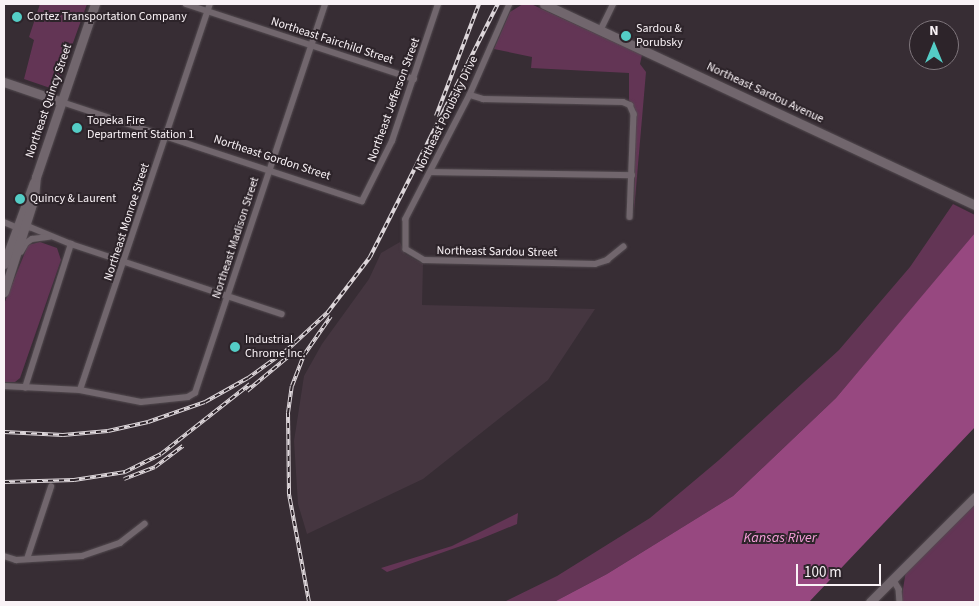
<!DOCTYPE html>
<html>
<head>
<meta charset="utf-8">
<style>
	body { margin:0 }
	#map { position:relative; width:979px; height:606px; overflow:hidden; background:#372d34; font-family:"Source Sans 3",sans-serif }
	div>[style] { position:absolute }
	[style*='--x'] { left:calc(var(--x)*1px); top:calc(var(--y)*1px); width:calc(var(--w)*1px); rotate:calc(var(--a)*1deg) }
	.built>* { inset:0; background:#453640 }
	.green>* { inset:0; background:#633555 }
	.water>* { inset:0; background:#974880 }
	.roads { filter:drop-shadow(0 0 1px #534b50) drop-shadow(0 0 1px #534b50) }
	.street>* { height:5.5px; margin:-2.75px; padding:0 2.75px; transform-origin:2.75px; border-radius:2.75px; background:#71666d }
	.secondary>* { height:9px; margin:-4.5px; padding:0 4.5px; transform-origin:4.5px; border-radius:4.5px; background:#71666d }
	.rail>* { height:4px; margin-top:-2px; transform-origin:0; background:repeating-linear-gradient(90deg,#2d242a 0 5.5px,#ddd6da 0 11px); box-sizing:border-box; border-block:1px solid #ddd6da }
	.dots>* { width:14px; height:14px; translate:-50% -50%; box-sizing:border-box; border:2px solid #2d242a; border-radius:50% }
	span { translate:-50% -50%; white-space:nowrap; text-align:center; line-height:1.15; -webkit-text-stroke:4px #2d242a; paint-order:stroke }
	.poi-label { font-size:12px; color:#f9f2f6 }
	.left { translate:0 -50%; text-align:left }
	.street-label { font-size:12px; color:#f9f2f6 }
	.water-label { font-size:14px; color:#f6a0da; font-style:italic }
	.frame { position:absolute; inset:0; border:5px solid #f9f2f6; pointer-events:none }
	.north { position:absolute; left:909px; top:20px; width:50px; height:50px; box-sizing:border-box; background:#2d242a; border:1px solid #7f767c; border-radius:50%; rotate:0deg; font-size:14px; font-weight:700; line-height:20px; text-align:center; color:#f9f2f6 }
	.north::after { content:''; display:block; margin:auto; width:18px; height:22px; background:#54cdc6; clip-path:polygon(50% 0,100% 100%,50% 72%,0 100%) }
	.scale { position:absolute; left:796px; top:564px; width:85px; height:22px; box-sizing:border-box; border:2px solid #f9f2f6; border-top:0; padding-left:6px; font-size:15px; line-height:18px; white-space:nowrap; color:#f9f2f6; -webkit-text-stroke:4px #2d242a; paint-order:stroke }
</style>
</head>
<body>
<div id="map">
	<div class="built">
		<div style="clip-path:polygon(400px 242px,405px 254px,423px 264px,422px 305px,595px 309px,548px 380px,423px 479px,307px 534px,298px 504px,294px 441px,304px 376px,322px 344px,369px 279px,381px 253px)"></div>
	</div>
	<div class="green">
		<div style="clip-path:polygon(40px 4px,87px 4px,56px 90px,24px 79px,34px 40px,29px 37px)"></div>
		<div style="clip-path:polygon(523px 4px,531px 4px,642px 55px,640px 64px,646px 72px,634px 211px,636px 113px,629px 100px,629px 73px,531px 68px,532px 57px,494px 49px,510px 12px)"></div>
		<div style="clip-path:polygon(953px 204px,975px 215px,975px 233px,971px 239px,836px 398px,733px 496px,607px 574px,554px 602px,504px 602px,557px 576px,650px 518px,719px 460px,839px 350px,910px 267px)"></div>
		<div style="clip-path:polygon(40px 242px,57px 248px,61px 260px,20px 378px,15px 382px,4px 382px,4px 304px,28px 245px)"></div>
		<div style="clip-path:polygon(975px 502px,975px 602px,901px 602px,906px 570px)"></div>
		<div style="clip-path:polygon(518px 513px,517px 524px,478px 540px,387px 572px,381px 568px,452px 546px)"></div>
	</div>
	<div class="water">
		<div style="clip-path:polygon(975px 233px,975px 427px,809px 602px,554px 602px,607px 574px,733px 496px,836px 398px)"></div>
	</div>
	<div class="roads">
		<div class="street">
			<div style="--x:186;--y:4;--w:240;--a:18.2"></div>
			<div style="--x:510;--y:4;--w:99;--a:113.7"></div>
			<div style="--x:470;--y:95;--w:140;--a:117.3"></div>
			<div style="--x:406;--y:219;--w:30;--a:90"></div>
			<div style="--x:406;--y:249;--w:21;--a:31"></div>
			<div style="--x:424;--y:260;--w:171;--a:1.3"></div>
			<div style="--x:595;--y:264;--w:13;--a:-18"></div>
			<div style="--x:607;--y:260;--w:21;--a:-39"></div>
			<div style="--x:601;--y:29;--w:28;--a:-64"></div>
			<div style="--x:470;--y:95;--w:14;--a:17"></div>
			<div style="--x:483;--y:99;--w:140;--a:1.2"></div>
			<div style="--x:623;--y:102;--w:8;--a:23"></div>
			<div style="--x:630;--y:105;--w:10;--a:66"></div>
			<div style="--x:634;--y:114;--w:103;--a:92.2"></div>
			<div style="--x:62;--y:102;--w:316;--a:18.3"></div>
			<div style="--x:362;--y:201;--w:67;--a:-63.4"></div>
			<div style="--x:392;--y:141;--w:145;--a:-71.4"></div>
			<div style="--x:431;--y:172;--w:201;--a:0.9"></div>
			<div style="--x:4;--y:222;--w:13;--a:23"></div>
			<div style="--x:26;--y:223;--w:6;--a:45"></div>
			<div style="--x:30;--y:227;--w:44;--a:22.5"></div>
			<div style="--x:71;--y:244;--w:222;--a:18.4"></div>
			<div style="--x:21;--y:252;--w:10;--a:-61"></div>
			<div style="--x:26;--y:243;--w:7;--a:-34"></div>
			<div style="--x:32;--y:239;--w:17;--a:-7"></div>
			<div style="--x:4;--y:386;--w:76;--a:3"></div>
			<div style="--x:80;--y:390;--w:62;--a:11.1"></div>
			<div style="--x:141;--y:402;--w:47;--a:-6.1"></div>
			<div style="--x:188;--y:397;--w:8;--a:-30"></div>
			<div style="--x:195;--y:393;--w:410;--a:-71.5"></div>
			<div style="--x:25;--y:388;--w:151;--a:-72.3"></div>
			<div style="--x:80;--y:390;--w:407;--a:-71.4"></div>
			<div style="--x:4;--y:556;--w:13;--a:18"></div>
			<div style="--x:16;--y:560;--w:66;--a:-3.5"></div>
			<div style="--x:82;--y:556;--w:40;--a:-18.9"></div>
			<div style="--x:120;--y:543;--w:31;--a:-38"></div>
			<div style="--x:27;--y:559;--w:76;--a:-71.6"></div>
			<div style="--x:893;--y:579;--w:12;--a:59"></div>
			<div style="--x:899;--y:589;--w:13;--a:86"></div>
		</div>
		<div class="secondary">
			<div style="--x:544;--y:4;--w:476;--a:25"></div>
			<div style="--x:4;--y:82;--w:61;--a:19"></div>
			<div style="--x:4;--y:264;--w:87;--a:-69.9"></div>
			<div style="--x:4;--y:292;--w:99;--a:-72.3"></div>
			<div style="--x:34;--y:198;--w:21;--a:-85"></div>
			<div style="--x:36;--y:177;--w:183;--a:-71.2"></div>
			<div style="--x:870;--y:602;--w:148;--a:-45"></div>
		</div>
	</div>
	<div class="rail">
		<div style="--x:436;--y:116;--w:120;--a:-69"></div>
		<div style="--x:247;--y:391;--w:55;--a:-39.8"></div>
		<div style="--x:4;--y:432;--w:59;--a:2.9"></div>
		<div style="--x:63;--y:435;--w:45;--a:-5.1"></div>
		<div style="--x:108;--y:431;--w:41;--a:-12.7"></div>
		<div style="--x:148;--y:422;--w:60;--a:-19.3"></div>
		<div style="--x:205;--y:402;--w:49;--a:-29.2"></div>
		<div style="--x:248;--y:378;--w:48;--a:-35.7"></div>
		<div style="--x:287;--y:350;--w:56;--a:-42.8"></div>
		<div style="--x:328;--y:312;--w:69;--a:-52.6"></div>
		<div style="--x:370;--y:257;--w:284;--a:-63.2"></div>
		<div style="--x:124;--y:479;--w:33;--a:-21"></div>
		<div style="--x:155;--y:467;--w:35;--a:-37"></div>
		<div style="--x:4;--y:482;--w:70;--a:-1.6"></div>
		<div style="--x:74;--y:480;--w:52;--a:-8.9"></div>
		<div style="--x:125;--y:472;--w:40;--a:-26.6"></div>
		<div style="--x:161;--y:454;--w:113;--a:-38.2"></div>
		<div style="--x:309;--y:602;--w:110;--a:-100.5"></div>
		<div style="--x:289;--y:494;--w:81;--a:-90.7"></div>
		<div style="--x:288;--y:413;--w:27;--a:-82"></div>
		<div style="--x:292;--y:386;--w:33;--a:-69"></div>
		<div style="--x:304;--y:355;--w:47;--a:-55.3"></div>
	</div>
	<div class="dots">
		<div style="left:17px;top:17px;background:#54cdc6"></div>
		<div style="left:626px;top:36px;background:#54cdc6"></div>
		<div style="left:77px;top:128px;background:#54cdc6"></div>
		<div style="left:20px;top:199px;background:#54cdc6"></div>
		<div style="left:235px;top:347px;background:#54cdc6"></div>
	</div>
	<div class="poi-label">
		<span class="left" style="left:27px;top:17px">Cortez Transportation Company</span>
		<span class="left" style="left:636px;top:36px">Sardou &amp;<br>Porubsky</span>
		<span class="left" style="left:87px;top:128px">Topeka Fire<br>Department Station 1</span>
		<span class="left" style="left:30px;top:199px">Quincy &amp; Laurent</span>
		<span class="left" style="left:245px;top:347px">Industrial<br>Chrome Inc.</span>
	</div>
	<div class="street-label">
		<span style="left:332px;top:41px;rotate:18deg">Northeast Fairchild Street</span>
		<span style="left:765px;top:93px;rotate:25deg">Northeast Sardou Avenue</span>
		<span style="left:394px;top:100px;rotate:-70deg">Northeast Jefferson Street</span>
		<span style="left:49px;top:101px;rotate:-71deg">Northeast Quincy Street</span>
		<span style="left:447px;top:114px;rotate:-64deg">Northeast Porubsky Drive</span>
		<span style="left:272px;top:158px;rotate:18deg">Northeast Gordon Street</span>
		<span style="left:127px;top:222px;rotate:-72deg">Northeast Monroe Street</span>
		<span style="left:236px;top:238px;rotate:-72deg">Northeast Madison Street</span>
		<span style="left:497px;top:252px;rotate:1deg">Northeast Sardou Street</span>
	</div>
	<div class="water-label">
		<span style="left:780px;top:538px">Kansas River</span>
	</div>
	<div class="frame"></div>
	<div class="north">N</div>
	<div class="scale">100 m</div>
</div>
</body>
</html>
